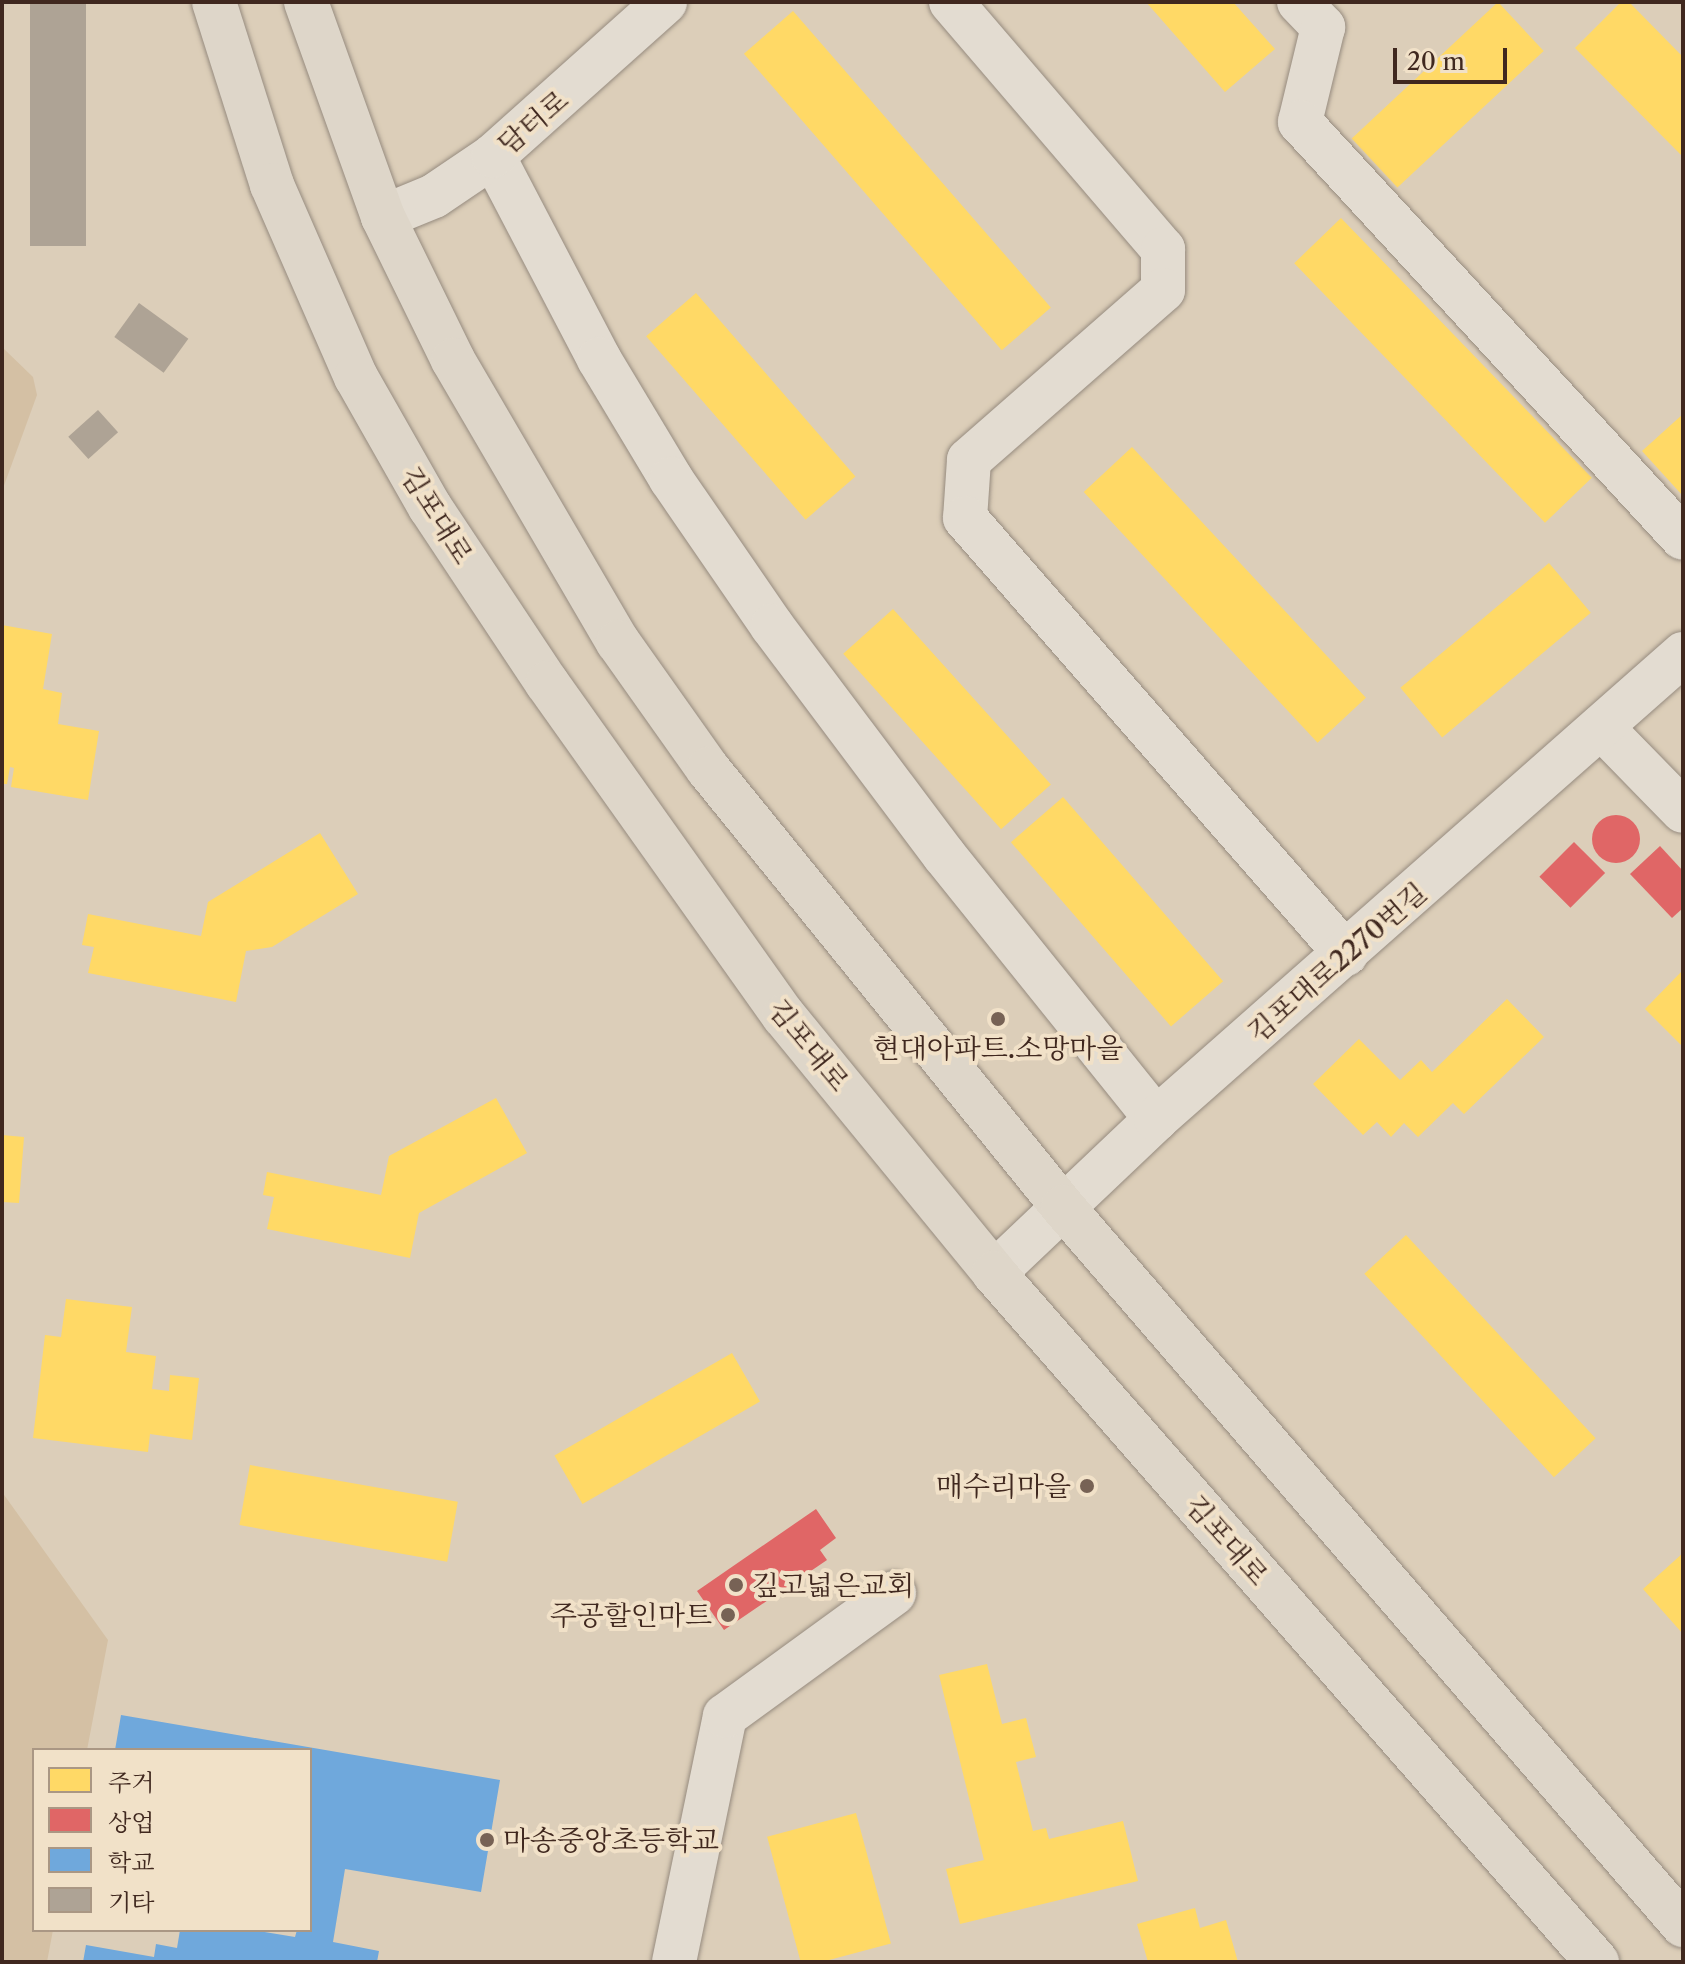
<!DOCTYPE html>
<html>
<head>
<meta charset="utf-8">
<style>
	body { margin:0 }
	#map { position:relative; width:1685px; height:1964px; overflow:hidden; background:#dcceb9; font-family:"Libre Caslon Text","Noto Serif KR",serif }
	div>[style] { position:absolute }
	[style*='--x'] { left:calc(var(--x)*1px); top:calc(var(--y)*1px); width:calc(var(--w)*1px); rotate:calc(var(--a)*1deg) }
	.green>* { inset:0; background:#d4c0a4 }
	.homes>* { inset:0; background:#ffd966; transform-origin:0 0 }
	.shops>* { inset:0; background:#e06666; transform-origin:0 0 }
	.round { border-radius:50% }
	.schools>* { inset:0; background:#6fa8dc }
	.building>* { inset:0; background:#aea395; transform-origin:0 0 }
	.roads { filter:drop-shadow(0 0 2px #968b7f) drop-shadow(0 0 2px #968b7f) }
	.minor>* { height:44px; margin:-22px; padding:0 22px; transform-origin:22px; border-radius:22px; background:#e3dcd1 }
	.major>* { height:44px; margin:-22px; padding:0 22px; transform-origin:22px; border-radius:22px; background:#ded6c9 }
	.dots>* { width:22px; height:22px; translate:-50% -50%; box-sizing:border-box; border:4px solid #f1e1c8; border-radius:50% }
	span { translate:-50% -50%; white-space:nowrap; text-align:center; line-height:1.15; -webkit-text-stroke:8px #f1e1c8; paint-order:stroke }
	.street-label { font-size:28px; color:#40281f }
	.poi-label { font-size:28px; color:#40281f }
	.right { translate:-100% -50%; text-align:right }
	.left { translate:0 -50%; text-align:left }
	.frame { position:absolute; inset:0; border:4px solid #40281f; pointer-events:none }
	.legend { position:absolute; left:32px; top:1748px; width:280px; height:184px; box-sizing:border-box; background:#f1e1c8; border:2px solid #aa9784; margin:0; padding:10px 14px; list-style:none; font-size:24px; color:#40281f }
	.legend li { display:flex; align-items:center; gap:16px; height:40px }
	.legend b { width:40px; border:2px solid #aa9784 }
	.scale { position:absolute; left:1393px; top:48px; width:114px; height:36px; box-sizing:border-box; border:4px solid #40281f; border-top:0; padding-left:10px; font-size:24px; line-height:28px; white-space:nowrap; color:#40281f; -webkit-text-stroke:6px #f1e1c8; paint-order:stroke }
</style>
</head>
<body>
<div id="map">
	<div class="green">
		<div style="clip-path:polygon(2px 347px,33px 377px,37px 395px,2px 491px)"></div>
		<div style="clip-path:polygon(2px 1492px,108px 1640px,87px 1750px,34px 1750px,34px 1930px,53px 1930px,47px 1962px,2px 1962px)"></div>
	</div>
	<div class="homes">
		<div style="clip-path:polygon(1146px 2px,1233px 2px,1275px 49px,1225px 92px)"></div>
		<div style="left:1498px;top:2px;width:67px;height:200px;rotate:47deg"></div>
		<div style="clip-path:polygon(1621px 2px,1629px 2px,1683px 57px,1683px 157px,1575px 48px)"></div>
		<div style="left:793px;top:11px;width:393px;height:65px;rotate:49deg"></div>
		<div style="left:1341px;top:218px;width:361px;height:65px;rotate:46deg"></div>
		<div style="left:696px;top:293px;width:243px;height:66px;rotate:49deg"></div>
		<div style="clip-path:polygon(1683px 414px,1683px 496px,1642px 451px)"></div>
		<div style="left:1132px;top:447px;width:343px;height:66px;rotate:47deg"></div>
		<div style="left:1549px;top:563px;width:65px;height:194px;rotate:50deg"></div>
		<div style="left:893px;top:609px;width:236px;height:67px;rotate:48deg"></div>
		<div style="clip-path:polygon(2px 625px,52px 634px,43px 689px,62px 693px,58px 724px,99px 731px,88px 800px,11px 787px,14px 768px,10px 767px,7px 784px,2px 784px)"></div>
		<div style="left:1063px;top:797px;width:244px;height:69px;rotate:49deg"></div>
		<div style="clip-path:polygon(320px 833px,358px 894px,272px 947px,246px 951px,236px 1002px,88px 973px,94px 947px,82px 945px,88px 914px,201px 936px,208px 902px)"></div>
		<div style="clip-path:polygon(1683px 970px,1683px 1047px,1645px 1009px)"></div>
		<div style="clip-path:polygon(1507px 999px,1544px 1037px,1464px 1114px,1453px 1103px,1418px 1137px,1404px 1123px,1391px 1137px,1377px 1122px,1363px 1135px,1313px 1084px,1359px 1039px,1400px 1080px,1421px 1060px,1432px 1072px)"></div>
		<div style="clip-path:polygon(496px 1098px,527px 1153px,419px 1213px,410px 1258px,267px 1229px,274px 1197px,263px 1195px,267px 1172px,381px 1195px,389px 1156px)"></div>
		<div style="clip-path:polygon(2px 1135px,24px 1137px,19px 1203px,2px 1202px)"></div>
		<div style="left:1406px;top:1235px;width:278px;height:57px;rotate:47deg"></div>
		<div style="clip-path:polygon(66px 1299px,132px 1307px,126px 1352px,156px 1356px,152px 1389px,169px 1391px,170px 1375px,199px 1378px,192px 1440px,150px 1434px,148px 1452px,33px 1438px,45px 1335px,61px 1337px)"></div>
		<div style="left:732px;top:1353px;width:56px;height:205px;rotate:60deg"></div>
		<div style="left:250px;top:1465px;width:211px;height:61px;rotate:10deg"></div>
		<div style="clip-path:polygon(1683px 1553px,1683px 1634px,1643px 1589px)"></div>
		<div style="clip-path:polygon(987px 1664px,1002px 1724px,1026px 1718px,1036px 1757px,1016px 1762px,1033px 1831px,1046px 1828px,1049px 1839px,1123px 1821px,1138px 1881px,960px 1924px,946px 1869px,984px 1860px,939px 1675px)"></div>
		<div style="left:856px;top:1813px;width:135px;height:92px;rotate:75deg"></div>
		<div style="clip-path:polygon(1195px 1908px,1200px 1928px,1226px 1920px,1238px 1962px,1148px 1962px,1137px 1924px)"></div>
	</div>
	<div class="shops">
		<div class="round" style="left:1592px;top:815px;width:48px;height:48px"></div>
		<div style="left:1574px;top:842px;width:44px;height:49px;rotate:45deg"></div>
		<div style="clip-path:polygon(1660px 846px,1683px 871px,1683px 908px,1672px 918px,1630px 874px)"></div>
		<div style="clip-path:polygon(816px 1509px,836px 1538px,820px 1550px,827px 1560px,724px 1630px,697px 1591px)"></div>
	</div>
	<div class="schools">
		<div style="clip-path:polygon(121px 1715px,500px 1780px,481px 1892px,345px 1869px,333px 1942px,379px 1951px,377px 1962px,83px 1962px,86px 1945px,154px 1957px,156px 1944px,177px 1948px,180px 1930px,252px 1930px,295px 1937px,297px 1930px,310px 1930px,310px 1750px,115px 1750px)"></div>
	</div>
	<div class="building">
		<div style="left:30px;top:2px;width:56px;height:244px"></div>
		<div style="left:139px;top:303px;width:61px;height:42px;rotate:36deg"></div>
		<div style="left:98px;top:410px;width:30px;height:40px;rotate:48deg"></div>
	</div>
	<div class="roads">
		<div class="minor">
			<div style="--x:951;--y:2;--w:326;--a:49.4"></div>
			<div style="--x:1163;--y:249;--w:41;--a:90"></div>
			<div style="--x:1163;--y:290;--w:258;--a:138.8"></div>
			<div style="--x:969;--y:460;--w:58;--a:93.9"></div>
			<div style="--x:965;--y:518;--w:579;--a:48.85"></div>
			<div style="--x:1299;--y:2;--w:35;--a:46"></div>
			<div style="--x:1323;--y:27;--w:98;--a:103.6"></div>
			<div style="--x:1300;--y:122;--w:565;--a:47.37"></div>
			<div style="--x:493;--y:156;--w:229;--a:62.4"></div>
			<div style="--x:599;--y:359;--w:140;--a:59"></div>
			<div style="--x:671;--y:479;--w:178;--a:55.5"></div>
			<div style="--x:772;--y:626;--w:286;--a:53.1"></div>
			<div style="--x:944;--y:855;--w:339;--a:51.2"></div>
			<div style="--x:383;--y:217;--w:55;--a:-22.4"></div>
			<div style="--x:434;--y:196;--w:71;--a:-34.1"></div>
			<div style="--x:493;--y:156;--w:231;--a:-41.8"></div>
			<div style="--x:1601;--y:727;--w:117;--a:45.7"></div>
			<div style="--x:994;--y:1273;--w:224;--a:-43.5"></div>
			<div style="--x:1156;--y:1119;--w:703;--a:-41.42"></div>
			<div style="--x:674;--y:1962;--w:251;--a:-78.3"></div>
			<div style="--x:725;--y:1716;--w:209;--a:-36"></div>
		</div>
		<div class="major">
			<div style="--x:214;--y:2;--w:192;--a:72.4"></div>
			<div style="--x:272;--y:185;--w:210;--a:66.4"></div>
			<div style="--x:356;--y:377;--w:150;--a:60.4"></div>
			<div style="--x:430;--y:507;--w:211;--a:56.4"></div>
			<div style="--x:547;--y:683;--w:409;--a:54.6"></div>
			<div style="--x:784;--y:1016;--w:332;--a:50.7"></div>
			<div style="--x:994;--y:1273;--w:916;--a:48.81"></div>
			<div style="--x:306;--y:2;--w:228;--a:70.3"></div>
			<div style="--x:383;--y:217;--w:159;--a:63.9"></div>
			<div style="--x:453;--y:360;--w:327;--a:59.7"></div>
			<div style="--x:618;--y:642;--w:156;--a:54.7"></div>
			<div style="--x:708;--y:769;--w:564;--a:50.98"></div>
			<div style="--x:1063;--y:1207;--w:949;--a:49.19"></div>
		</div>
	</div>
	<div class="dots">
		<div style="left:998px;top:1019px;background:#776255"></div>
		<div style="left:1087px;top:1486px;background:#776255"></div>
		<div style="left:736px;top:1585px;background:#776255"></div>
		<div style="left:728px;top:1615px;background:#776255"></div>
		<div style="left:487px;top:1840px;background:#776255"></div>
	</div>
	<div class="street-label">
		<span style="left:533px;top:122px;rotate:-40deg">담터로</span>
		<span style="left:437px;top:515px;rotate:58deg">김포대로</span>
		<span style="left:1337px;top:962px;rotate:-41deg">김포대로2270번길</span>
		<span style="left:809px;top:1045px;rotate:51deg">김포대로</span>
		<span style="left:1227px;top:1540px;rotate:49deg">김포대로</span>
	</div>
	<div class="poi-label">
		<span style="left:998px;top:1048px">현대아파트.소망마을</span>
		<span class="right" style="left:1071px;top:1486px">매수리마을</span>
		<span class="left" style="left:752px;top:1585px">깊고넓은교회</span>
		<span class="right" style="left:712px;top:1615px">주공할인마트</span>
		<span class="left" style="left:503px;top:1840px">마송중앙초등학교</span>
	</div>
	<div class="frame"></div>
	<ul class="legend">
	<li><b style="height:22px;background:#ffd966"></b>주거</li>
	<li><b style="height:22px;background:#e06666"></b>상업</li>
	<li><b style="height:22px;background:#6fa8dc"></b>학교</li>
	<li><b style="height:22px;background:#aea395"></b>기타</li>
	</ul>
	<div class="scale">20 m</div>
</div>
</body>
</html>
